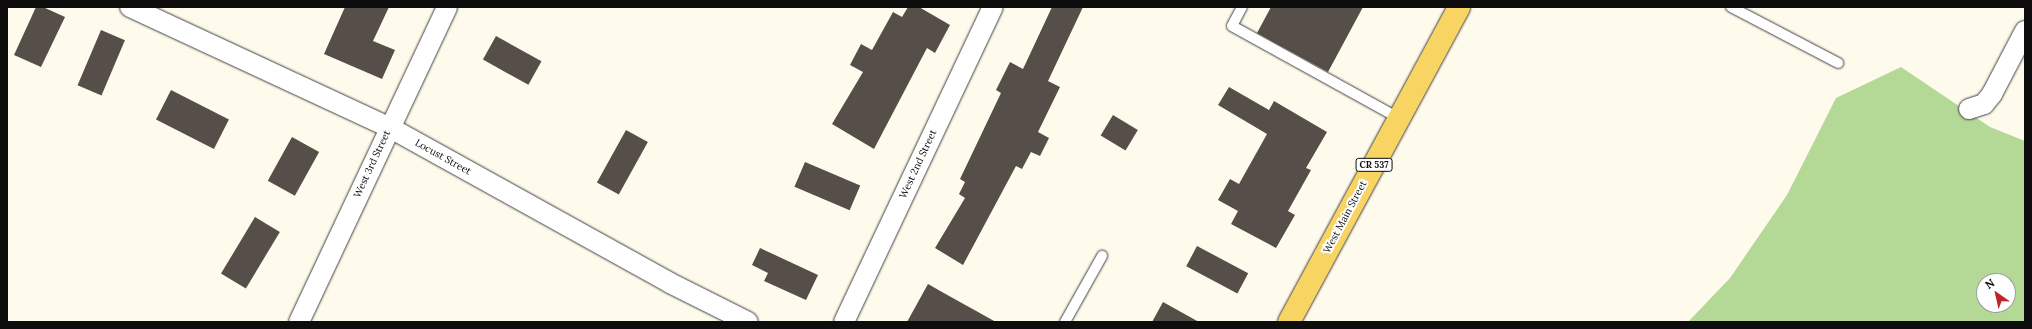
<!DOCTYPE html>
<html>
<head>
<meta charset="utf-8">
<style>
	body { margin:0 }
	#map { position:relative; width:2032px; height:329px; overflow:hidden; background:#fffbec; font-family:Lora,serif }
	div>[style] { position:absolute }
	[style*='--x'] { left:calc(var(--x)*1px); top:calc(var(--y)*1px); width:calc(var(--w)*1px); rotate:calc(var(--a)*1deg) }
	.forest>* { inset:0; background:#b4d996 }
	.building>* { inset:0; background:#554e49; transform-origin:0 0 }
	.roads { filter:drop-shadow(0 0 1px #404040) drop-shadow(0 0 1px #404040) }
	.lane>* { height:10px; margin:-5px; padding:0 5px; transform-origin:5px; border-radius:5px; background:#fff }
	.street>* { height:20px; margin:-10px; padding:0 10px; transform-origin:10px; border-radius:10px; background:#fff }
	.primary>* { height:22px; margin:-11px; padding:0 11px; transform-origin:11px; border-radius:11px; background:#f8d463 }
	span { translate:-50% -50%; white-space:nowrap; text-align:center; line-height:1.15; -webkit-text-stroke:4px #fff; paint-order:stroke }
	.shield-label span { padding:1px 3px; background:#fff; border:1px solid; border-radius:3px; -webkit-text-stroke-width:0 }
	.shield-label { font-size:9px; color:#0d0d0d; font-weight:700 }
	.street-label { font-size:10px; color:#0d0d0d }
	.frame { position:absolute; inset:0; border:8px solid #0d0d0d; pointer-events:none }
	.north { position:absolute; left:1976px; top:273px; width:40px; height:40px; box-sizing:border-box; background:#fff; border:1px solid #9e9e9e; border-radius:50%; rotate:326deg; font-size:11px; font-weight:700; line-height:16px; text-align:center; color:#0d0d0d }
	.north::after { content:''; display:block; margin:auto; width:14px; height:18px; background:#bc252c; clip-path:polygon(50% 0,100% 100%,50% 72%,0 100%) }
</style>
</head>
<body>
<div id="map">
	<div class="forest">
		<div style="clip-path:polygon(evenodd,1901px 67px,1990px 127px,2025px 141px,2025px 322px,1688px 322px,1730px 278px,1787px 195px,1836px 98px,1901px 67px,1984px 281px,2008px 281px,2008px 305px,1984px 305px,1984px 281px)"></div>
	</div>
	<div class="building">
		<div style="clip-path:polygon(36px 7px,43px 7px,65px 17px,41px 67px,14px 55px)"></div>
		<div style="clip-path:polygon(345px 7px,389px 7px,373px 41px,395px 50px,382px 79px,324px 54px)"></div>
		<div style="clip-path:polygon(908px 7px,919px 7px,950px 25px,935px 53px,927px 48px,874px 149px,832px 124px,863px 72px,850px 65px,861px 44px,872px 50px,893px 12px,902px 17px)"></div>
		<div style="clip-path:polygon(1052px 7px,1083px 7px,1048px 81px,1060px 87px,1038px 132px,1049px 138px,1040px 156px,1031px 152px,1022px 169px,1016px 166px,963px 265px,935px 248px,965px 198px,959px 194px,965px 182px,960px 179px,1001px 93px,996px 90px,1010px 62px,1023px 69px)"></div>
		<div style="clip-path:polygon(1271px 7px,1363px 7px,1328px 72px,1257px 33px)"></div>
		<div style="left:101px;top:30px;width:26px;height:60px;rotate:23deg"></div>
		<div style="left:496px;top:36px;width:52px;height:27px;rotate:29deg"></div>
		<div style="clip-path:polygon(1229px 87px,1269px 110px,1274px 101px,1327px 132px,1306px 168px,1311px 170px,1288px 211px,1295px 215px,1276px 248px,1231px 224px,1238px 211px,1218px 200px,1230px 179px,1239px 184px,1267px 134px,1218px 105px)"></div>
		<div style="left:171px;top:90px;width:65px;height:33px;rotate:27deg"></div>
		<div style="left:1113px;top:115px;width:29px;height:24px;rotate:31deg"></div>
		<div style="left:626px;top:130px;width:25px;height:60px;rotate:29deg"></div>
		<div style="left:292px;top:137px;width:31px;height:50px;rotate:29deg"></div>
		<div style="left:805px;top:162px;width:60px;height:27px;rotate:23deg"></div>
		<div style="left:255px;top:217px;width:29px;height:66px;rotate:31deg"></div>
		<div style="left:1197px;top:246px;width:58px;height:23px;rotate:28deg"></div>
		<div style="clip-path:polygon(760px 248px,818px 275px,806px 300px,764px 281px,768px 273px,752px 265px)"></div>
		<div style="clip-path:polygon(928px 284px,942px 292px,996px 322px,907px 322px)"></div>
		<div style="clip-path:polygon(1163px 302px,1199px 322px,1152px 322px)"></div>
	</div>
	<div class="roads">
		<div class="lane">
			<div style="--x:1242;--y:7;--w:21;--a:118"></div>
			<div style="--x:1232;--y:26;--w:191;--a:28.9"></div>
			<div style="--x:1731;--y:7;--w:121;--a:27.6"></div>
			<div style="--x:1065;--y:322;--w:76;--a:-60.7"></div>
		</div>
		<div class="street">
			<div style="--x:130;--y:7;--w:285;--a:24.9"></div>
			<div style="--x:389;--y:127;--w:321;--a:29"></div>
			<div style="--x:670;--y:283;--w:87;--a:26.6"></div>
			<div style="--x:1969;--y:109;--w:16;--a:-18"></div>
			<div style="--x:1984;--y:104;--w:13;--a:-51"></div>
			<div style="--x:1992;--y:94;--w:71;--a:-62.4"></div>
			<div style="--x:299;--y:322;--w:348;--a:-64.8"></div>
			<div style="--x:844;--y:322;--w:348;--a:-64.7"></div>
		</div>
		<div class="primary">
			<div style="--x:1289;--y:322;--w:358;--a:-61.6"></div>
		</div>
	</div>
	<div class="shield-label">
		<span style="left:1374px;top:165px">CR 537</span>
	</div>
	<div class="street-label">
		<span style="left:443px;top:157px;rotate:29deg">Locust Street</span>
		<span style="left:372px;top:164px;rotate:-65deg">West 3rd Street</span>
		<span style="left:918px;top:164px;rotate:-65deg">West 2nd Street</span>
		<span style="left:1345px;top:217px;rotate:-62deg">West Main Street</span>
	</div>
	<div class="frame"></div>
	<div class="north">N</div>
</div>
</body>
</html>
